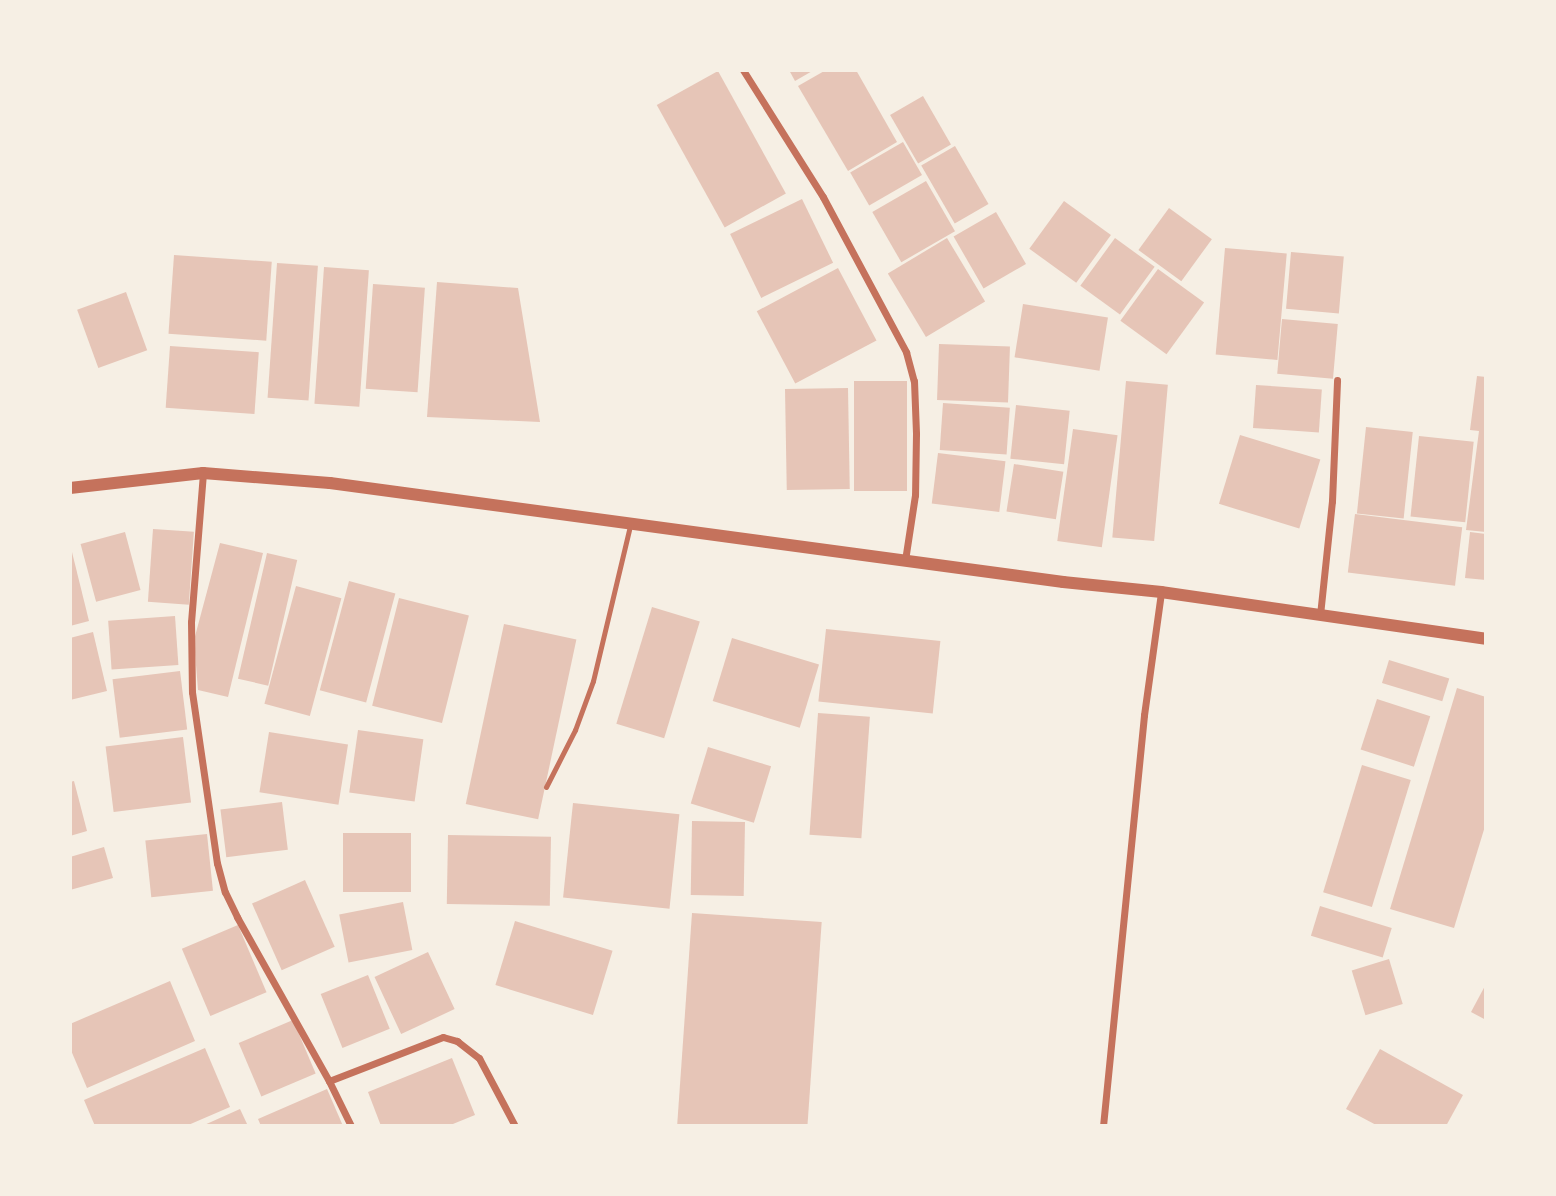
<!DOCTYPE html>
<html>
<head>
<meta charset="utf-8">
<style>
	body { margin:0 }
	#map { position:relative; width:1556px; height:1196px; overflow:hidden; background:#f6efe4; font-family:Ubuntu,sans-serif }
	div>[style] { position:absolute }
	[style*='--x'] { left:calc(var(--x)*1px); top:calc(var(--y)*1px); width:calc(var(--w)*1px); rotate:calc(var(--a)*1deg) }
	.building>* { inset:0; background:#e6c5b7; transform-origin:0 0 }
	.service>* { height:5px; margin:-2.5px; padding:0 2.5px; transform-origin:2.5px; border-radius:2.5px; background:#c5725c }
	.minor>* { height:7px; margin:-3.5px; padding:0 3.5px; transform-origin:3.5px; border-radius:3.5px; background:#c5725c }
	.tertiary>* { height:12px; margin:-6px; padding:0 6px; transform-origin:6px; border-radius:6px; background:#c5725c }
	span { translate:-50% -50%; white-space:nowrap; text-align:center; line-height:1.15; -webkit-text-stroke:5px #f6efe4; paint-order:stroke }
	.frame { position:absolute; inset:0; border:72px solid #f6efe4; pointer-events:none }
</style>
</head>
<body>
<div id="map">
	<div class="building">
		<div style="clip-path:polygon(789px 70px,814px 70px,795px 81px)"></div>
		<div style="clip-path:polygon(826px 70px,856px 70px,897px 142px,848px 171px,798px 86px)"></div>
		<div style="left:718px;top:71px;width:140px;height:70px;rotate:61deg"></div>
		<div style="left:923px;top:96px;width:56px;height:38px;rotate:60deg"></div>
		<div style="left:903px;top:142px;width:38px;height:61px;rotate:60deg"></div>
		<div style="left:955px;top:146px;width:67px;height:39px;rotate:60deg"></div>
		<div style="left:926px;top:181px;width:58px;height:62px;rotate:60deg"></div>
		<div style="left:802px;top:199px;width:71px;height:80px;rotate:64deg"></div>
		<div style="left:1064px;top:201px;width:58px;height:59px;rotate:36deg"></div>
		<div style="left:1169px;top:208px;width:53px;height:52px;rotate:36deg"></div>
		<div style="left:996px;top:212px;width:60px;height:49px;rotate:60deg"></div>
		<div style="left:947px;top:238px;width:74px;height:69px;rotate:59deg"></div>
		<div style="left:1115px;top:238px;width:49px;height:59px;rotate:36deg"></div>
		<div style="left:1225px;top:248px;width:62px;height:107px;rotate:5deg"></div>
		<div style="left:1291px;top:252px;width:53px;height:57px;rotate:5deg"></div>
		<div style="left:174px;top:255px;width:98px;height:79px;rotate:4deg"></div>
		<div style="left:277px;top:263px;width:41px;height:135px;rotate:4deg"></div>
		<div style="left:324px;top:267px;width:45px;height:137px;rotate:4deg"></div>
		<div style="left:838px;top:268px;width:82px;height:92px;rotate:62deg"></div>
		<div style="left:1158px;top:269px;width:57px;height:64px;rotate:36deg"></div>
		<div style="clip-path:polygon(437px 282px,518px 288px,540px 422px,427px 417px)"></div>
		<div style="left:373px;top:284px;width:52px;height:105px;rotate:4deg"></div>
		<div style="left:126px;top:292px;width:62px;height:52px;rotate:70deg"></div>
		<div style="left:1023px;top:304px;width:86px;height:54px;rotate:9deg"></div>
		<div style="left:1282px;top:319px;width:56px;height:55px;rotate:5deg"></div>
		<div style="left:939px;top:344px;width:71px;height:56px;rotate:2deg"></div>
		<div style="left:170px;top:346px;width:89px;height:62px;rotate:4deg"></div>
		<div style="clip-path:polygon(1477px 376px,1486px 377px,1486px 532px,1466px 530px,1479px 431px,1470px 430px)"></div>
		<div style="left:854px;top:381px;width:53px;height:110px"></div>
		<div style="left:1126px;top:381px;width:42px;height:157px;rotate:5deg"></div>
		<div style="left:1256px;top:385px;width:66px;height:43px;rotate:4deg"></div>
		<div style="left:848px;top:388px;width:101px;height:63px;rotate:89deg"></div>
		<div style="left:943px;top:403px;width:67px;height:47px;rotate:4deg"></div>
		<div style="left:1016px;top:405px;width:54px;height:54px;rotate:6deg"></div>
		<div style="left:1366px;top:427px;width:47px;height:87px;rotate:6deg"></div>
		<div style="left:1073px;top:429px;width:45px;height:113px;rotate:8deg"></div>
		<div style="left:1240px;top:435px;width:84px;height:72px;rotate:17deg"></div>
		<div style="left:1419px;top:436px;width:55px;height:81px;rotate:6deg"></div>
		<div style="left:938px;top:453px;width:68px;height:51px;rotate:7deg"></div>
		<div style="left:1014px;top:464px;width:50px;height:48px;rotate:9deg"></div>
		<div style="left:1355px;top:514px;width:108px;height:59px;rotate:7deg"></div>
		<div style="left:153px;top:529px;width:41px;height:73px;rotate:4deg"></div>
		<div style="left:125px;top:532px;width:60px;height:46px;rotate:75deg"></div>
		<div style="clip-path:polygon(1470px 532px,1486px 534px,1486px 580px,1465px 578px)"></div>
		<div style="clip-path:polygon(220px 543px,263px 553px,228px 697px,198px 690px,194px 640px)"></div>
		<div style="clip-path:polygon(70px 544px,89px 621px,70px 626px)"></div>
		<div style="left:267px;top:553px;width:31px;height:129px;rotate:13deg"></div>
		<div style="left:349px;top:581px;width:48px;height:113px;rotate:15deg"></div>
		<div style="left:296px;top:586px;width:47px;height:122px;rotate:15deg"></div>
		<div style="left:399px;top:598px;width:72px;height:111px;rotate:14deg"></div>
		<div style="left:652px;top:607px;width:50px;height:122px;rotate:17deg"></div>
		<div style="left:175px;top:616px;width:49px;height:67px;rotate:86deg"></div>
		<div style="left:504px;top:624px;width:74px;height:184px;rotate:12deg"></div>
		<div style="left:826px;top:629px;width:115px;height:73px;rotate:6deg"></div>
		<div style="clip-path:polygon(93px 632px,107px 691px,70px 700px,70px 638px)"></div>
		<div style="left:732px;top:638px;width:91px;height:66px;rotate:17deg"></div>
		<div style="left:1389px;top:660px;width:63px;height:24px;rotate:17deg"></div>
		<div style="left:180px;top:671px;width:59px;height:68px;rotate:83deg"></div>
		<div style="clip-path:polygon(1457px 688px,1486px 697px,1486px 823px,1454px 928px,1390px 909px)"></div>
		<div style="left:1377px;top:699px;width:56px;height:53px;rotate:18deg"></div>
		<div style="left:818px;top:713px;width:52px;height:122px;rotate:4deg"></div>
		<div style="left:358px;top:730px;width:66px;height:63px;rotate:8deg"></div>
		<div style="left:269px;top:732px;width:80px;height:61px;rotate:9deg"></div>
		<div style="left:183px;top:737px;width:66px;height:78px;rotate:83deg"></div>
		<div style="left:708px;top:747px;width:66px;height:59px;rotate:17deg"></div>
		<div style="left:1362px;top:765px;width:51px;height:133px;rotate:17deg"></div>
		<div style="clip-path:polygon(74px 781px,87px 831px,70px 836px,70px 782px)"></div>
		<div style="left:282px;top:802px;width:48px;height:62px;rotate:83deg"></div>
		<div style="left:573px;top:803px;width:107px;height:95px;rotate:6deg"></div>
		<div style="left:692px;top:821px;width:53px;height:74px;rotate:1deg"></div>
		<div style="left:411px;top:833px;width:59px;height:68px;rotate:90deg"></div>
		<div style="left:207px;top:834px;width:57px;height:62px;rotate:84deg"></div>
		<div style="left:448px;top:835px;width:103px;height:69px;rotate:1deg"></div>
		<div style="clip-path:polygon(104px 847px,113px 878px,70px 890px,70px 857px)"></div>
		<div style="left:305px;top:880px;width:73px;height:58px;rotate:66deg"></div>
		<div style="left:403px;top:902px;width:49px;height:65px;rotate:79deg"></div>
		<div style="left:1320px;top:906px;width:75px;height:31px;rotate:17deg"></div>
		<div style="left:692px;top:913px;width:130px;height:214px;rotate:4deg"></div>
		<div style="left:515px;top:921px;width:102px;height:67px;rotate:17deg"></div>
		<div style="left:238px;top:925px;width:73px;height:61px;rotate:67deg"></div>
		<div style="left:428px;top:952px;width:63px;height:59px;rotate:65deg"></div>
		<div style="left:1389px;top:959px;width:47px;height:39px;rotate:73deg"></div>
		<div style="left:368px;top:975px;width:58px;height:51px;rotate:68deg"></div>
		<div style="clip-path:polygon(170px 981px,195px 1041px,87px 1088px,70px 1048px,70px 1024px)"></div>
		<div style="clip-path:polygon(1486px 984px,1486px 1020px,1471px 1012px)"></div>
		<div style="left:293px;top:1020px;width:58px;height:59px;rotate:67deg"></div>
		<div style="clip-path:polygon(205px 1048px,230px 1107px,186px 1126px,95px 1126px,84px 1100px)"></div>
		<div style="clip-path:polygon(1380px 1049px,1463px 1095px,1446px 1126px,1378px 1126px,1346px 1109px)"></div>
		<div style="clip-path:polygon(452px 1058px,475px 1115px,448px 1126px,381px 1126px,368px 1092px)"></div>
		<div style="clip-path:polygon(327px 1089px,343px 1126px,261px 1126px,258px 1119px)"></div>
		<div style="clip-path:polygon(240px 1109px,248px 1126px,202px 1126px)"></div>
	</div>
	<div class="service">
		<div style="--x:546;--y:787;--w:64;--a:-63"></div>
		<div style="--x:575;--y:730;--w:52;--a:-69.8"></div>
		<div style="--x:593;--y:681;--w:159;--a:-76.6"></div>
	</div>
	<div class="minor">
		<div style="--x:743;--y:70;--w:150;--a:57.8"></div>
		<div style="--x:823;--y:197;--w:176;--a:61.8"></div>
		<div style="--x:906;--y:352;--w:30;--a:75"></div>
		<div style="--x:914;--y:381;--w:53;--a:87.8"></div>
		<div style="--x:916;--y:434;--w:61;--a:90.9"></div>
		<div style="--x:915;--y:495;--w:66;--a:98.7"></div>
		<div style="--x:203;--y:473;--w:149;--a:94.6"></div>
		<div style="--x:191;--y:622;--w:70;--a:89.2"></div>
		<div style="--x:192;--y:692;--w:173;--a:81.7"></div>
		<div style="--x:217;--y:863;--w:30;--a:75"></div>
		<div style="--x:225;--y:892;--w:28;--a:64"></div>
		<div style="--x:237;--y:917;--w:188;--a:60.7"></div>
		<div style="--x:329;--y:1081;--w:50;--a:63.9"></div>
		<div style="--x:1320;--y:615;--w:115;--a:-84"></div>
		<div style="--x:1332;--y:501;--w:121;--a:-87.6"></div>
		<div style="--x:329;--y:1081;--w:122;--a:-21.1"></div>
		<div style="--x:443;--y:1037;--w:15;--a:16"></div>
		<div style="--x:457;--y:1041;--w:28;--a:38"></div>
		<div style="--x:479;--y:1058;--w:77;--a:62.1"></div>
		<div style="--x:1103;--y:1126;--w:413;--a:-84.3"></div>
		<div style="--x:1144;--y:715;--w:124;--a:-82.1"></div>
	</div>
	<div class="tertiary">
		<div style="--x:70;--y:488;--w:134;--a:-6.4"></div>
		<div style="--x:203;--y:473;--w:127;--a:4.5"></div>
		<div style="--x:330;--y:483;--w:740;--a:7.69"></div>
		<div style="--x:1063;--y:582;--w:99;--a:5.8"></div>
		<div style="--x:1161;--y:592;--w:328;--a:8.2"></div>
	</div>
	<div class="frame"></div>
</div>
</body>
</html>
